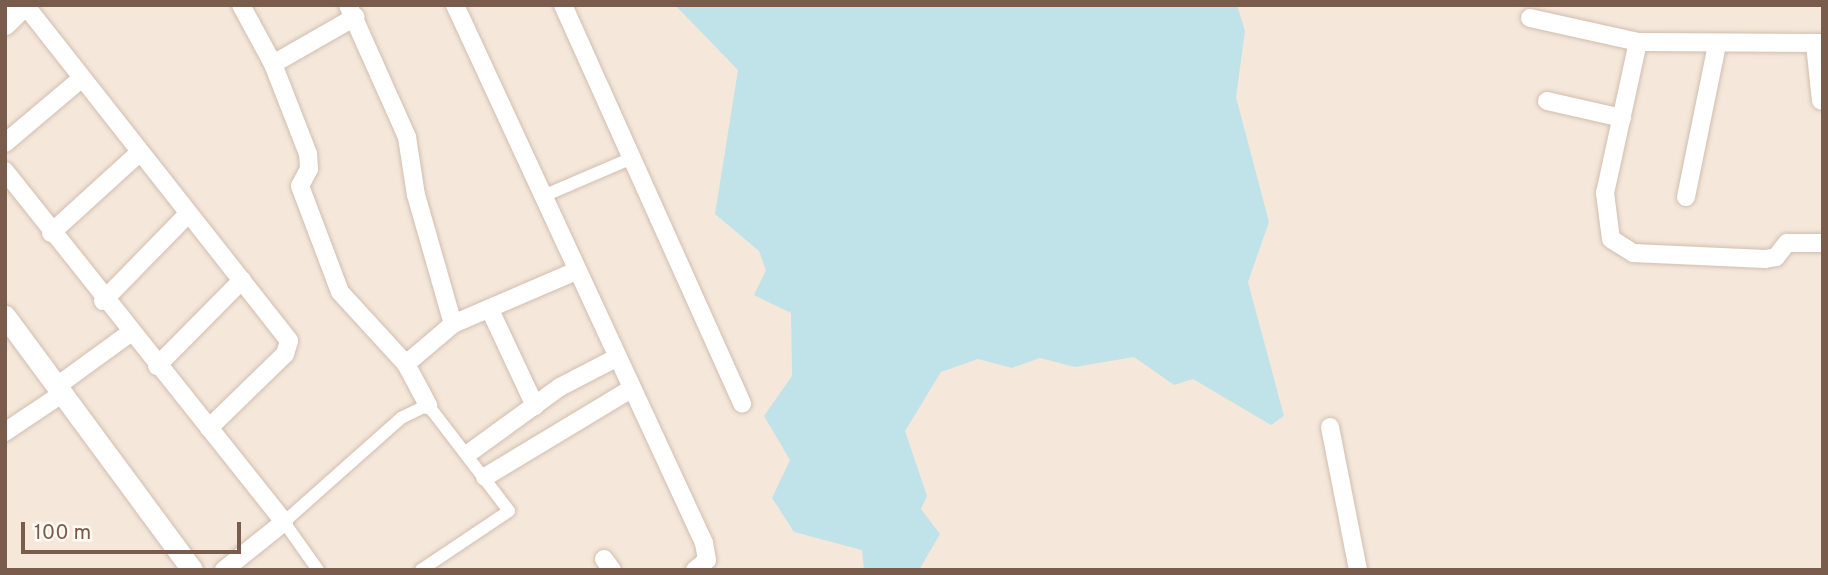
<!DOCTYPE html>
<html>
<head>
<meta charset="utf-8">
<style>
	body { margin:0 }
	#map { position:relative; width:1828px; height:575px; overflow:hidden; background:#fdf6ec; font-family:Overpass,sans-serif }
	div>[style] { position:absolute }
	[style*='--x'] { left:calc(var(--x)*1px); top:calc(var(--y)*1px); width:calc(var(--w)*1px); rotate:calc(var(--a)*1deg) }
	.residential>* { inset:0; background:#f5e8da; transform-origin:0 0 }
	.water>* { inset:0; background:#bfe3e8 }
	.roads { filter:drop-shadow(0 0 2px #d1beb0) drop-shadow(0 0 2px #d1beb0) }
	.pedestrian>* { height:12px; margin:-6px; padding:0 6px; transform-origin:6px; border-radius:6px; background:#fff }
	.minor>* { height:18px; margin:-9px; padding:0 9px; transform-origin:9px; border-radius:9px; background:#fff }
	.tertiary>* { height:21px; margin:-10.5px; padding:0 10.5px; transform-origin:10.5px; border-radius:10.5px; background:#fff }
	.secondary>* { height:24px; margin:-12px; padding:0 12px; transform-origin:12px; border-radius:12px; background:#fff }
	span { translate:-50% -50%; white-space:nowrap; text-align:center; line-height:1.15; -webkit-text-stroke:5px #fffaf3; paint-order:stroke }
	.frame { position:absolute; inset:0; border:7px solid #7a5c4d; pointer-events:none }
	.scale { position:absolute; left:21px; top:522px; width:220px; height:32px; box-sizing:border-box; border:4px solid #7a5c4d; border-top:0; padding-left:9px; font-size:21px; line-height:24px; white-space:nowrap; color:#7a5c4d; -webkit-text-stroke:5px #fffaf3; paint-order:stroke }
</style>
</head>
<body>
<div id="map">
	<div class="residential">
		<div style="left:5px;top:5px;width:1818px;height:565px"></div>
	</div>
	<div class="water">
		<div style="clip-path:polygon(675px 5px,1237px 5px,1245px 31px,1236px 97px,1269px 222px,1248px 282px,1284px 416px,1271px 425px,1193px 379px,1174px 385px,1134px 357px,1075px 367px,1040px 358px,1012px 368px,978px 359px,941px 372px,905px 431px,927px 496px,921px 509px,940px 534px,919px 570px,864px 570px,862px 550px,794px 532px,772px 498px,790px 460px,764px 416px,792px 376px,791px 313px,754px 295px,766px 270px,759px 251px,715px 214px,738px 70px)"></div>
	</div>
	<div class="roads">
		<div class="pedestrian">
			<div style="--x:541;--y:197;--w:99;--a:-23.2"></div>
			<div style="--x:318;--y:570;--w:59;--a:-125.3"></div>
			<div style="--x:284;--y:522;--w:157;--a:-41.6"></div>
			<div style="--x:401;--y:418;--w:30;--a:-26"></div>
			<div style="--x:428;--y:405;--w:133;--a:52.6"></div>
			<div style="--x:509;--y:511;--w:106;--a:146.2"></div>
		</div>
		<div class="minor">
			<div style="--x:25;--y:5;--w:427;--a:51.8"></div>
			<div style="--x:289;--y:341;--w:14;--a:107"></div>
			<div style="--x:285;--y:354;--w:106;--a:135.8"></div>
			<div style="--x:241;--y:5;--w:67;--a:61.5"></div>
			<div style="--x:273;--y:64;--w:97;--a:68.7"></div>
			<div style="--x:308;--y:154;--w:15;--a:86"></div>
			<div style="--x:309;--y:169;--w:19;--a:118"></div>
			<div style="--x:300;--y:186;--w:113;--a:69.3"></div>
			<div style="--x:340;--y:292;--w:98;--a:47.5"></div>
			<div style="--x:406;--y:364;--w:47;--a:61.8"></div>
			<div style="--x:348;--y:5;--w:145;--a:65.9"></div>
			<div style="--x:407;--y:137;--w:59;--a:81.2"></div>
			<div style="--x:416;--y:195;--w:134;--a:74"></div>
			<div style="--x:455;--y:5;--w:593;--a:65.16"></div>
			<div style="--x:704;--y:543;--w:17;--a:80"></div>
			<div style="--x:707;--y:560;--w:16;--a:140"></div>
			<div style="--x:563;--y:5;--w:437;--a:65.8"></div>
			<div style="--x:1530;--y:18;--w:111;--a:12.5"></div>
			<div style="--x:1638;--y:42;--w:185;--a:0.3"></div>
			<div style="--x:1638;--y:42;--w:155;--a:102.3"></div>
			<div style="--x:1605;--y:193;--w:46;--a:82.6"></div>
			<div style="--x:1611;--y:239;--w:26;--a:32"></div>
			<div style="--x:1633;--y:253;--w:132;--a:2.6"></div>
			<div style="--x:1765;--y:259;--w:11;--a:-10"></div>
			<div style="--x:1776;--y:257;--w:18;--a:-52"></div>
			<div style="--x:1787;--y:243;--w:36;--a:0"></div>
			<div style="--x:1815;--y:44;--w:57;--a:84"></div>
			<div style="--x:273;--y:64;--w:95;--a:-29.8"></div>
			<div style="--x:1547;--y:101;--w:77;--a:12.8"></div>
			<div style="--x:5;--y:143;--w:99;--a:-40.1"></div>
			<div style="--x:5;--y:171;--w:448;--a:51.5"></div>
			<div style="--x:284;--y:522;--w:77;--a:141.3"></div>
			<div style="--x:1686;--y:197;--w:155;--a:-78.5"></div>
			<div style="--x:51;--y:233;--w:120;--a:-42.3"></div>
			<div style="--x:103;--y:301;--w:120;--a:-45.7"></div>
			<div style="--x:491;--y:312;--w:104;--a:64.9"></div>
			<div style="--x:406;--y:364;--w:62;--a:-40.4"></div>
			<div style="--x:453;--y:324;--w:134;--a:-23.3"></div>
			<div style="--x:157;--y:366;--w:121;--a:-45.3"></div>
			<div style="--x:57;--y:386;--w:90;--a:-36"></div>
			<div style="--x:1330;--y:427;--w:146;--a:78.9"></div>
			<div style="--x:5;--y:432;--w:70;--a:-33.9"></div>
			<div style="--x:469;--y:453;--w:112;--a:-36"></div>
			<div style="--x:560;--y:387;--w:63;--a:-27.4"></div>
			<div style="--x:485;--y:477;--w:170;--a:-31.1"></div>
			<div style="--x:604;--y:559;--w:14;--a:54"></div>
		</div>
		<div class="tertiary">
			<div style="--x:5;--y:316;--w:315;--a:53.6"></div>
		</div>
		<div class="secondary">
			<div style="--x:5;--y:23;--w:25;--a:-45"></div>
		</div>
	</div>
	<div class="frame"></div>
	<div class="scale">100 m</div>
</div>
</body>
</html>
